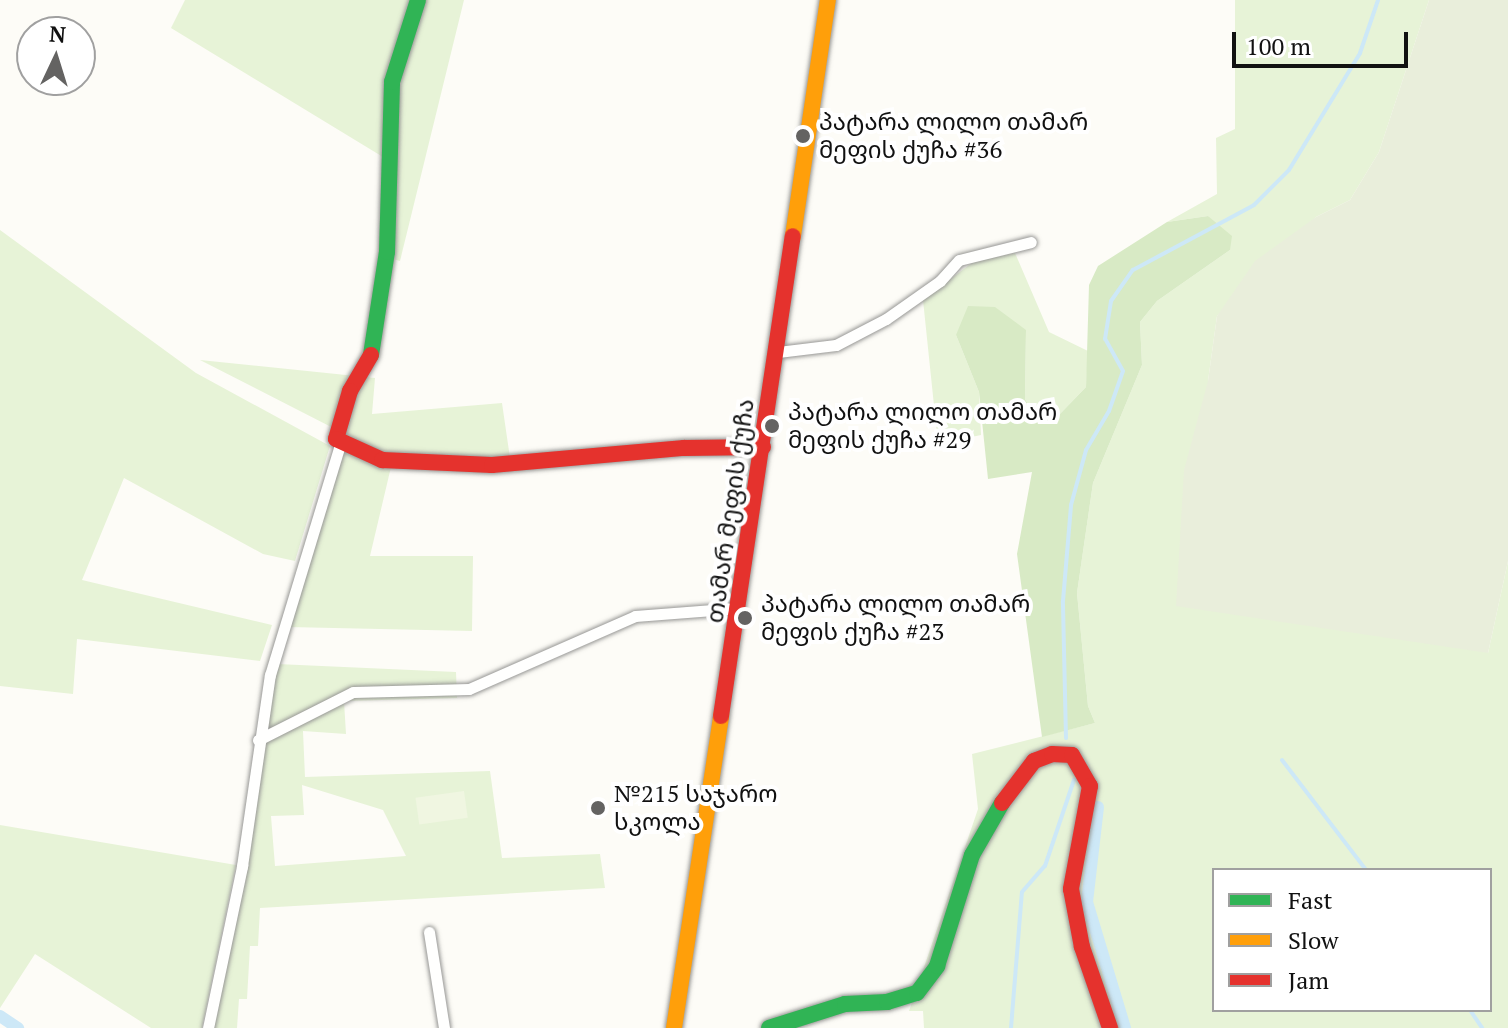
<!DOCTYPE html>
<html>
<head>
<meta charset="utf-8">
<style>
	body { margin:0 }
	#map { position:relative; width:1508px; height:1028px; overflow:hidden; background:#fdfcf7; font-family:"PT Serif","Noto Sans Georgian",serif }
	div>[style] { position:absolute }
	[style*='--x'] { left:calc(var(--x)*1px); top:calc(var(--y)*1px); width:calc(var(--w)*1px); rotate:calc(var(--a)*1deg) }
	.green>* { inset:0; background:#e7f3d7 }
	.forest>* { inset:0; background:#d8eac5 }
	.cemetery>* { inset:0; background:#e9eedb }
	.pitch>* { inset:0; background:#f0f6e1; transform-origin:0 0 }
	.stream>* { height:4px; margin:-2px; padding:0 2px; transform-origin:2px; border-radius:2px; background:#cde8f7 }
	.canal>* { height:12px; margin:-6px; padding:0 6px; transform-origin:6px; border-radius:6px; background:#cde8f7 }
	.roads { filter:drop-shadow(0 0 2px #979795) drop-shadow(0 0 2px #979795) }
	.street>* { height:11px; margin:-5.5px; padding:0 5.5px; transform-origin:5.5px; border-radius:5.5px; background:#fffffe }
	.fast>* { height:16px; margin:-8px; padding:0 8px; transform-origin:8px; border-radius:8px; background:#30b455 }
	.slow>* { height:16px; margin:-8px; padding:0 8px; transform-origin:8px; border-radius:8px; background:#ff9f0a }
	.jam>* { height:16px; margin:-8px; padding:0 8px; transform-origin:8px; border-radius:8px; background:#e5322d }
	.dots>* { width:22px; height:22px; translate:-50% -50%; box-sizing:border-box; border:4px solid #fff; border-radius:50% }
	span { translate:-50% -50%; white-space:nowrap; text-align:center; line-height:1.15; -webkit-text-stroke:8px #fff; paint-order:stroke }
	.poi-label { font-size:24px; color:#111 }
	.left { translate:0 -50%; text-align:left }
	.street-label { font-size:24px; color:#111 }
	.legend { position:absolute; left:1212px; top:868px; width:280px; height:144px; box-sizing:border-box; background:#fff; border:2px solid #a0a0a0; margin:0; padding:10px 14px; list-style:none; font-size:24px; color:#111 }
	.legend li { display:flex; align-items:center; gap:16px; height:40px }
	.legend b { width:40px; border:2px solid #a0a0a0 }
	.north { position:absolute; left:16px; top:16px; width:80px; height:80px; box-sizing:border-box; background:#fff; border:2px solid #a0a0a0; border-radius:50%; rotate:4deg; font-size:22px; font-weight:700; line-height:32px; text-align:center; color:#111 }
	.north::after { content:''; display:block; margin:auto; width:28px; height:36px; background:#646362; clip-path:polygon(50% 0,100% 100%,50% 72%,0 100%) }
	.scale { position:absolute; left:1232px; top:32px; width:176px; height:36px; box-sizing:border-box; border:4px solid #111; border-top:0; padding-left:10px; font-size:24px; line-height:28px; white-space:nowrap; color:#111; -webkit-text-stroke:6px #fff; paint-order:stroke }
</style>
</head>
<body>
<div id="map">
	<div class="green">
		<div style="clip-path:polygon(185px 0,464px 0,400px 261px,378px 255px,383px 157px,171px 28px)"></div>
		<div style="clip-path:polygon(evenodd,1235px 0,1429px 0,1379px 152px,1350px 200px,1316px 217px,1217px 316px,1208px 381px,1488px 653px,1508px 561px,1508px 1028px,924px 1028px,923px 1011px,909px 1011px,978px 809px,972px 754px,1095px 723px,1088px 706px,1077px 593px,1093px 483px,1142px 365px,1140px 322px,1157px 301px,1230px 250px,1208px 216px,1167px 222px,1217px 194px,1216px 138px,1235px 129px,1235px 0,1214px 870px,1490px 870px,1490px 1010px,1214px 1010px,1214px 870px)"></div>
		<div style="clip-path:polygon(0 230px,196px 373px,330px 446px,295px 561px,263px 554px,124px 478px,82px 580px,272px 625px,260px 661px,77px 639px,73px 694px,0 686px)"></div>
		<div style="clip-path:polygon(1015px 253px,1049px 332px,1088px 351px,1086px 387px,1058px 416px,1033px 413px,1025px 399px,1026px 330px,956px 335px,979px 392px,981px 435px,938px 444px,923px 300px,973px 262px)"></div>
		<div style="clip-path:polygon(200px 360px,375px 378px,372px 414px,502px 403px,510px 458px,382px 453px)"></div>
		<div style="clip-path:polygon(345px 450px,391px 467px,370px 556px,473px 556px,472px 631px,288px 627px)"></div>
		<div style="clip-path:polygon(evenodd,277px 664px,456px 672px,457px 698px,344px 701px,346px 734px,303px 731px,305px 777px,490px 771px,502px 858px,600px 854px,605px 888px,260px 908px,258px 946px,250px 946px,247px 999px,239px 999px,237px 1028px,212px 1028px,253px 829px,258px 754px,277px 664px,302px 785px,383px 810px,406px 856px,275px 866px,271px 816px,304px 815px,302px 785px)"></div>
		<div style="clip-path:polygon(0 825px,236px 865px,202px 1028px,151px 1028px,35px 954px,0 1008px)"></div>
	</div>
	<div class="forest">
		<div style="clip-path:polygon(1208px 216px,1232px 236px,1230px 250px,1157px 301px,1140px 322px,1142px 365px,1093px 483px,1077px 593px,1088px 706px,1095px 723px,1042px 737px,1017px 554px,1032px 472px,988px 479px,979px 392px,956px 335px,968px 306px,995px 307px,1026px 330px,1025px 399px,1033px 413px,1058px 416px,1086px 387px,1089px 285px,1098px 266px,1167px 222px)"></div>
	</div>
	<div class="cemetery">
		<div style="clip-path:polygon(1429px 0,1508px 0,1508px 561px,1488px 653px,1176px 606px,1184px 470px,1208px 381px,1217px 316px,1255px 261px,1316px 217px,1350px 200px,1379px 152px)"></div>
	</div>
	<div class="pitch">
		<div style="left:464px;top:791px;width:27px;height:49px;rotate:82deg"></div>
	</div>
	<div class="stream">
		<div style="--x:1066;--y:738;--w:137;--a:-91.3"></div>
		<div style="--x:1063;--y:601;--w:96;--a:-85.2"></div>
		<div style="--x:1071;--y:505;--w:57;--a:-74.7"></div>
		<div style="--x:1086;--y:450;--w:45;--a:-59.5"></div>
		<div style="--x:1109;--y:411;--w:42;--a:-70.7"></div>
		<div style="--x:1123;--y:371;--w:37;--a:-119"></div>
		<div style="--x:1105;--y:339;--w:38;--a:-81"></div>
		<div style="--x:1111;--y:301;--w:38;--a:-55"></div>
		<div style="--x:1133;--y:270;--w:137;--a:-28.2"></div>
		<div style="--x:1254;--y:205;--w:49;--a:-45"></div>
		<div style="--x:1289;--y:170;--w:137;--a:-58.7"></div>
		<div style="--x:1360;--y:53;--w:56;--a:-71.2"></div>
		<div style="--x:1282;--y:760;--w:138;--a:52.6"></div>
		<div style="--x:1470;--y:1010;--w:22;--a:56"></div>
		<div style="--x:1011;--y:1028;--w:136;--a:-85.4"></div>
		<div style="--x:1022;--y:892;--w:35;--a:-49"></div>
		<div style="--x:1045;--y:866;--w:91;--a:-71.4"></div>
	</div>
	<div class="canal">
		<div style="--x:1098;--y:807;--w:96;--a:96.6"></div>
		<div style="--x:1087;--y:902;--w:132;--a:73.2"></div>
		<div style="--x:0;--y:1016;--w:22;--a:34"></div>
	</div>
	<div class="roads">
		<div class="street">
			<div style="--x:778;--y:352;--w:58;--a:-6.9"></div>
			<div style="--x:836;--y:345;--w:56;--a:-27.5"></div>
			<div style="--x:886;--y:319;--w:66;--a:-35.1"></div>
			<div style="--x:940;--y:281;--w:28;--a:-48"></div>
			<div style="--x:959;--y:260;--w:74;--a:-14"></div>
			<div style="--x:258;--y:740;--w:106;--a:-26.8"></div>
			<div style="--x:353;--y:692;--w:116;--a:-1.5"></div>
			<div style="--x:469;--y:689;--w:181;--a:-23.7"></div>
			<div style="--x:635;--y:616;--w:104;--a:-4.4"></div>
			<div style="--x:429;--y:932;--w:97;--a:81.1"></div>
			<div style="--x:208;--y:1028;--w:166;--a:-78.1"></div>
			<div style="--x:242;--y:866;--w:193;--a:-81.7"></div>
			<div style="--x:270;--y:675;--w:244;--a:-73.1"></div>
		</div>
		<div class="fast">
			<div style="--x:371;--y:355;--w:104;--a:-81.2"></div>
			<div style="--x:387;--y:252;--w:170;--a:-88.3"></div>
			<div style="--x:392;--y:82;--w:86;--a:-72.4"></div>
			<div style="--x:769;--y:1028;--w:80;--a:-17.5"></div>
			<div style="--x:845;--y:1004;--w:42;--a:-2.7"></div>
			<div style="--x:887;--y:1002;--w:31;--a:-17"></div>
			<div style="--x:917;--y:993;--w:34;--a:-53"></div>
			<div style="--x:937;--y:966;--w:116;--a:-72.5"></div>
			<div style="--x:972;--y:855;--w:60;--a:-60"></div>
		</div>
		<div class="slow">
			<div style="--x:793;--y:236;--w:239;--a:-81.6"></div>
			<div style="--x:674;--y:1028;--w:316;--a:-81.4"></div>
		</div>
		<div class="jam">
			<div style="--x:371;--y:355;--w:42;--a:120.3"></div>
			<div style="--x:350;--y:391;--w:50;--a:106.3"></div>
			<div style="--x:336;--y:439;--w:51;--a:24.5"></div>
			<div style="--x:382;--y:460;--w:110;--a:2.6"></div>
			<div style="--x:492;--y:465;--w:193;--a:-5.1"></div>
			<div style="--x:684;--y:448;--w:79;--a:-0.7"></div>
			<div style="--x:721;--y:716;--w:485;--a:-81.5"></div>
			<div style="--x:1002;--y:803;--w:53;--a:-52.7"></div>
			<div style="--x:1034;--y:761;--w:19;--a:-21"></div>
			<div style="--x:1052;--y:754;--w:20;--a:3"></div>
			<div style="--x:1072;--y:755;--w:36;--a:60"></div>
			<div style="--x:1090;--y:786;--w:105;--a:100.5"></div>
			<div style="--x:1071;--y:889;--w:59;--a:79.3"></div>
			<div style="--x:1082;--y:947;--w:86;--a:70.9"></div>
		</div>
	</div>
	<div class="dots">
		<div style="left:803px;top:136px;background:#646362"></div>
		<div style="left:772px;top:426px;background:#646362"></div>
		<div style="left:745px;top:618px;background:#646362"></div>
		<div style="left:598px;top:808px;background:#646362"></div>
	</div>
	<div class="poi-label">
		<span class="left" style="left:819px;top:136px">პატარა ლილო თამარ<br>მეფის ქუჩა #36</span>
		<span class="left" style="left:788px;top:426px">პატარა ლილო თამარ<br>მეფის ქუჩა #29</span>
		<span class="left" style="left:761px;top:618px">პატარა ლილო თამარ<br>მეფის ქუჩა #23</span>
		<span class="left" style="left:614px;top:808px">№215 საჯარო<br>სკოლა</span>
	</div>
	<div class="street-label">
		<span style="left:730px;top:511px;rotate:-82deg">თამარ მეფის ქუჩა</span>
	</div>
	<ul class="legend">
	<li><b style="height:10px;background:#30b455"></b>Fast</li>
	<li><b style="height:10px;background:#ff9f0a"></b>Slow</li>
	<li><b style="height:10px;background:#e5322d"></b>Jam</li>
	</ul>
	<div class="north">N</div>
	<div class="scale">100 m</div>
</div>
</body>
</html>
